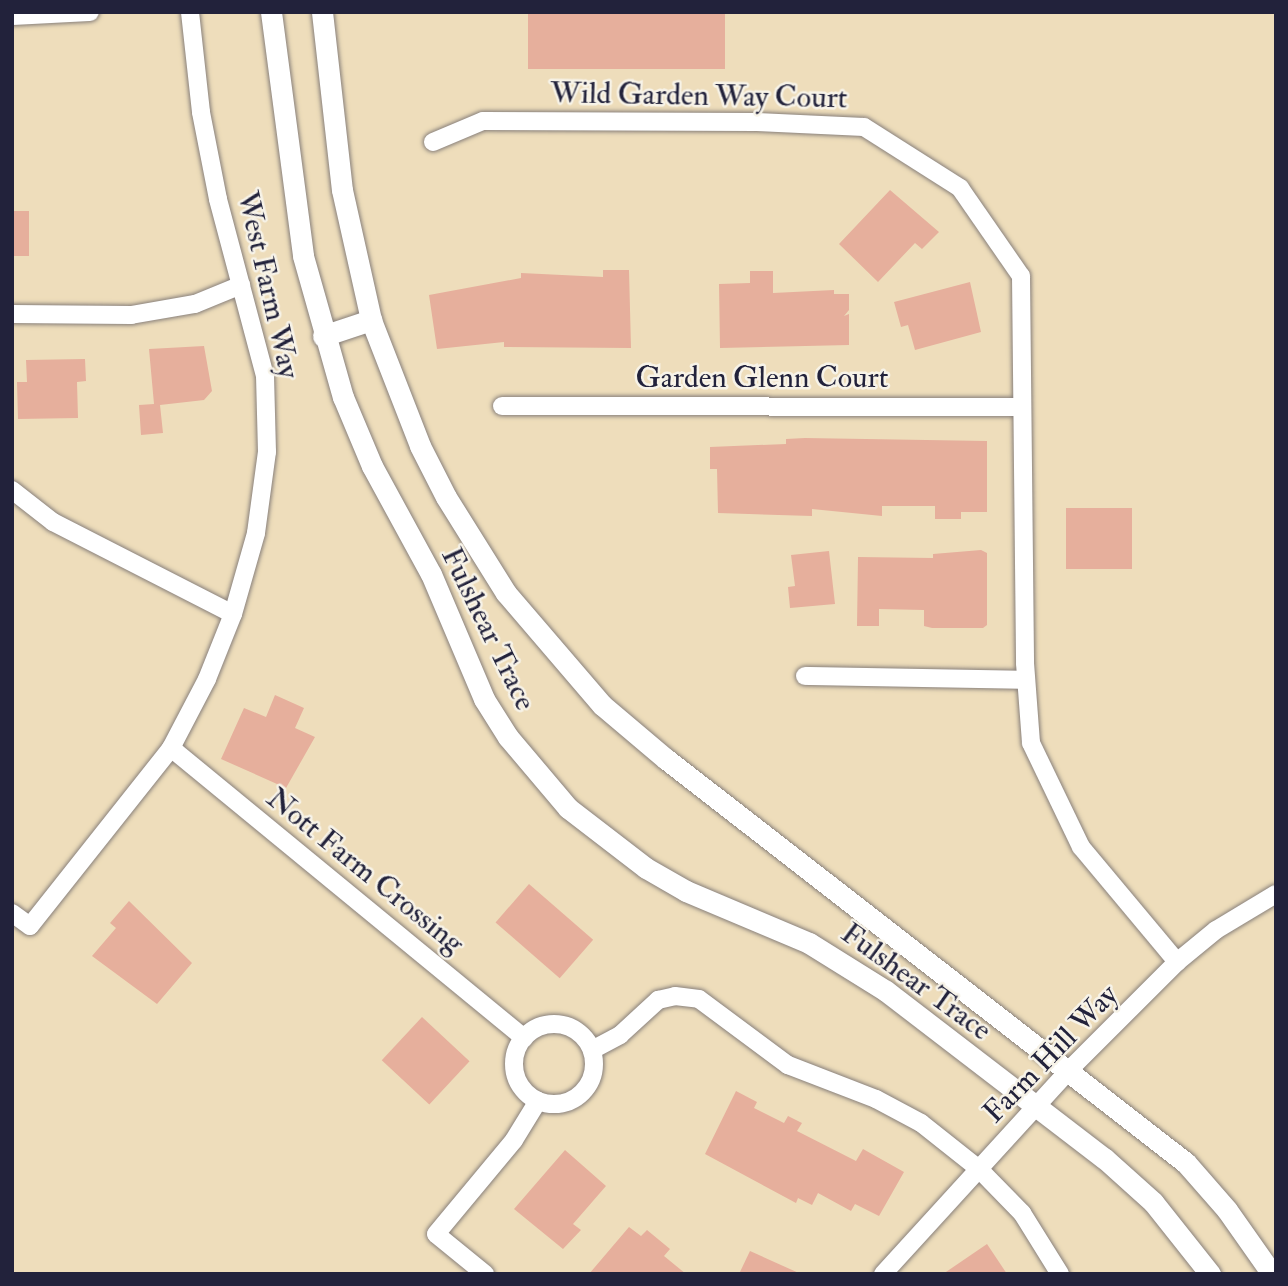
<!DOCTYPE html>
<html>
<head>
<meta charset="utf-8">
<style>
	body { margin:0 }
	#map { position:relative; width:1288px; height:1286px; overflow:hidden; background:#edb; font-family:"IM FELL Double Pica",serif }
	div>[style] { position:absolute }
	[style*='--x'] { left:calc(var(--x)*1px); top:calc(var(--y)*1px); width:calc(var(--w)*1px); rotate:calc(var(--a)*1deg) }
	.building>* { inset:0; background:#e6af9c; transform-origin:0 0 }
	.roads { filter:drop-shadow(0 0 2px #88807b) drop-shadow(0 0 2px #88807b) }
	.minor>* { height:18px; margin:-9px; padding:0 9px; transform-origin:9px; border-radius:9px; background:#fff }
	.minor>.ring { margin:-9px; padding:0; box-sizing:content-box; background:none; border:18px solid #fff; border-radius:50% }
	.tertiary>* { height:21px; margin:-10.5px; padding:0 10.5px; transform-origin:10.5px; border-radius:10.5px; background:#fff }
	span { translate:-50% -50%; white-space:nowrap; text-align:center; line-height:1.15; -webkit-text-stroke:5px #f7f3e8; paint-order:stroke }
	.street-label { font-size:30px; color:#22223b }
	.frame { position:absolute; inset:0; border:14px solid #22223b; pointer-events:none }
</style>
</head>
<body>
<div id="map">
	<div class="building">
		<div style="left:528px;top:12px;width:197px;height:57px"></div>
		<div style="clip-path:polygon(890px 190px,939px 232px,922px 249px,915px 243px,878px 282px,839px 244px)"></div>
		<div style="left:12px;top:211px;width:17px;height:45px"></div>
		<div style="clip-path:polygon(603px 270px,629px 270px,631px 348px,504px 347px,504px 342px,437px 349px,429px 295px,521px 278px,521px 273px,603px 277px)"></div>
		<div style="clip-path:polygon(750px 271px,773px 271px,773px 293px,834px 290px,834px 294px,849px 294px,849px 310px,844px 316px,849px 314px,849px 345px,720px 348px,719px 284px,750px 283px)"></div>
		<div style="clip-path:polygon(970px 282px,981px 332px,915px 350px,908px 325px,901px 327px,894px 302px)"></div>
		<div style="clip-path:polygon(204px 346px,212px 391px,204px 400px,160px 405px,163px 433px,141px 435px,139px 405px,154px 404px,149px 349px)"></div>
		<div style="clip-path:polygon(85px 359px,86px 381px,77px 382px,78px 418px,18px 419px,17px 382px,27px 382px,26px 360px)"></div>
		<div style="clip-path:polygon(805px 438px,987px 441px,987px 512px,961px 512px,961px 519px,935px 519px,935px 506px,882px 506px,882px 516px,812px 509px,812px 516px,718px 513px,717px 469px,710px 469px,710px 447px,786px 444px,786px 439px)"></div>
		<div style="left:1066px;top:508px;width:66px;height:61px"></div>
		<div style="clip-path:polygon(981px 550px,987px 553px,987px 625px,983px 628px,932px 628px,924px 626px,924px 610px,879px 609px,879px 626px,857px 626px,858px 557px,933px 558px,933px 554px)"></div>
		<div style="clip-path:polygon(829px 551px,835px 604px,790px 608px,788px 587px,795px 586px,791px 555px)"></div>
		<div style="clip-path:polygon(275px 695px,304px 708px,295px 728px,315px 737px,286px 788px,221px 759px,244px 708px,266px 717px)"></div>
		<div style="left:529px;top:884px;width:85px;height:51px;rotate:41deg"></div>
		<div style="clip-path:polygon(129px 901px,192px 963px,157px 1004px,92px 956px,116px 928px,110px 923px)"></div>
		<div style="left:422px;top:1017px;width:65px;height:59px;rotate:43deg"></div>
		<div style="clip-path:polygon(736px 1091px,757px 1102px,754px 1108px,784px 1123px,788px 1116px,802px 1123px,797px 1131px,856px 1161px,863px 1149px,904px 1172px,879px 1216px,855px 1204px,851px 1211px,818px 1193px,812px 1205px,798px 1198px,796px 1203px,705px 1154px)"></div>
		<div style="clip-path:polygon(565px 1150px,606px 1186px,573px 1224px,581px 1230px,563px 1249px,514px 1209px)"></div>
		<div style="clip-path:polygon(629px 1227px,641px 1236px,647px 1230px,670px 1249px,664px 1256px,686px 1274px,589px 1274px)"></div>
		<div style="clip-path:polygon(987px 1244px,1007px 1274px,943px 1274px)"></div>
		<div style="clip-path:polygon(750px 1251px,801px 1274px,739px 1274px)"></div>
	</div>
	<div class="roads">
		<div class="minor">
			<div style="--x:12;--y:16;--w:78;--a:-2.9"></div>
			<div style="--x:433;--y:142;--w:54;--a:-22.8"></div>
			<div style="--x:483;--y:121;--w:274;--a:0.2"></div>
			<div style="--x:757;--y:122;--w:107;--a:2.7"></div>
			<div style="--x:864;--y:127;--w:114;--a:32.4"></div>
			<div style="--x:960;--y:188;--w:107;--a:55.3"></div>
			<div style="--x:1021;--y:276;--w:387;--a:89.4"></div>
			<div style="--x:1025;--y:663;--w:80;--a:85.7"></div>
			<div style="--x:1031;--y:743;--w:115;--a:64.3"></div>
			<div style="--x:1081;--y:847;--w:150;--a:50.1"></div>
			<div style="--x:12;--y:314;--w:119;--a:0.5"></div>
			<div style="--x:131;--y:315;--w:65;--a:-9.8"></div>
			<div style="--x:195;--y:304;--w:50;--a:-22.4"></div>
			<div style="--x:502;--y:406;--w:520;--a:0.11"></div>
			<div style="--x:12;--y:490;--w:52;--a:38"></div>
			<div style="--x:53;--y:522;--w:202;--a:27.1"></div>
			<div style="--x:805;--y:676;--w:221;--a:1"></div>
			<div style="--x:171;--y:748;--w:457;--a:39.4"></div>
			<div style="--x:12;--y:913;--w:22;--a:36"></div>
			<div style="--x:30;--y:926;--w:227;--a:-51.6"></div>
			<div style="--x:171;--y:748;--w:78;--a:-62.4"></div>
			<div style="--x:207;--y:679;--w:70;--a:-68.2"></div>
			<div style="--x:233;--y:614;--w:84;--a:-74.1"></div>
			<div style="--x:256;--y:533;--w:82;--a:-82.3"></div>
			<div style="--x:267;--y:452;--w:76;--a:-91.5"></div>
			<div style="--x:265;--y:376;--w:183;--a:-104.9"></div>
			<div style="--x:218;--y:199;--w:89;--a:-101.1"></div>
			<div style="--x:201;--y:112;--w:101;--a:-96.3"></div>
			<div class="ring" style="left:514px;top:1024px;width:62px;height:62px"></div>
			<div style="--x:592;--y:1050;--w:32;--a:-28"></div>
			<div style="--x:620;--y:1035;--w:52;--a:-42.6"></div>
			<div style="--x:658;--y:1000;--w:17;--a:-13"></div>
			<div style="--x:675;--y:996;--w:24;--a:7"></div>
			<div style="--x:699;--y:999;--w:111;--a:36.6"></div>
			<div style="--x:788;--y:1065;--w:94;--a:21.1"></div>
			<div style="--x:876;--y:1099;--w:51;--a:28.1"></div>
			<div style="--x:921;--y:1123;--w:74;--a:38.4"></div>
			<div style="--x:979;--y:1169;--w:62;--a:45.7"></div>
			<div style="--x:1022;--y:1213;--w:72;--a:58.1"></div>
			<div style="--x:485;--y:1274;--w:63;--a:-140.8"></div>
			<div style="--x:436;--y:1234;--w:122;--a:-50.3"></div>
			<div style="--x:514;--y:1140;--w:46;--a:-58.4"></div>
			<div style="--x:883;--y:1274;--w:276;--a:-47.6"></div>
			<div style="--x:1069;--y:1070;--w:153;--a:-45"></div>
			<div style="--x:1177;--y:962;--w:50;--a:-39.4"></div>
			<div style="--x:1216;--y:930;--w:70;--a:-31"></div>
		</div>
		<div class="tertiary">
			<div style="--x:271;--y:12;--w:246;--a:82.5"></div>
			<div style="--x:303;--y:256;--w:147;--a:74.2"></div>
			<div style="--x:343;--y:397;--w:75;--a:67.2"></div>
			<div style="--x:372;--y:466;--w:123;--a:61.4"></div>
			<div style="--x:431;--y:574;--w:136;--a:67"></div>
			<div style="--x:484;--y:699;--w:45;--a:57.7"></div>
			<div style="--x:508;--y:737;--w:93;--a:49.8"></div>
			<div style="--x:568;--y:808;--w:98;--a:37.6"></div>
			<div style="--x:646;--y:868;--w:46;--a:29.9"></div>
			<div style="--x:686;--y:891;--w:134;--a:22.9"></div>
			<div style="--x:809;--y:943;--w:91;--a:31.9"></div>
			<div style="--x:886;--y:991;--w:275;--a:37.5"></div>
			<div style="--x:1104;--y:1158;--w:66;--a:41.9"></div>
			<div style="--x:1153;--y:1202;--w:92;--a:51.6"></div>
			<div style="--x:322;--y:12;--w:179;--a:83.6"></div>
			<div style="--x:342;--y:190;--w:133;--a:77.4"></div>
			<div style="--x:371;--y:320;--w:135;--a:68.7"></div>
			<div style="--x:420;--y:446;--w:57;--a:63"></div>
			<div style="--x:446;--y:497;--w:113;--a:58"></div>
			<div style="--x:506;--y:593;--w:148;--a:49.4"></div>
			<div style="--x:602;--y:705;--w:84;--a:40.2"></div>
			<div style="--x:666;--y:759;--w:658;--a:37.84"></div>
			<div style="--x:1186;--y:1163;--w:62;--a:48.9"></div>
			<div style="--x:1227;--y:1210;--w:78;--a:54.9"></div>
			<div style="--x:323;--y:336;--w:51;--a:-18.4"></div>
		</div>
	</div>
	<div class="street-label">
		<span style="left:699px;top:96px;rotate:1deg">Wild Garden Way Court</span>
		<span style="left:268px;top:285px;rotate:77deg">West Farm Way</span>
		<span style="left:762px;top:378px">Garden Glenn Court</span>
		<span style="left:488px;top:629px;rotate:64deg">Fulshear Trace</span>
		<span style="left:365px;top:871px;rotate:39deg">Nott Farm Crossing</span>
		<span style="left:916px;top:982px;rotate:36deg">Fulshear Trace</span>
		<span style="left:1051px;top:1054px;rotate:-46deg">Farm Hill Way</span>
	</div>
	<div class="frame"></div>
</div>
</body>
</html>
